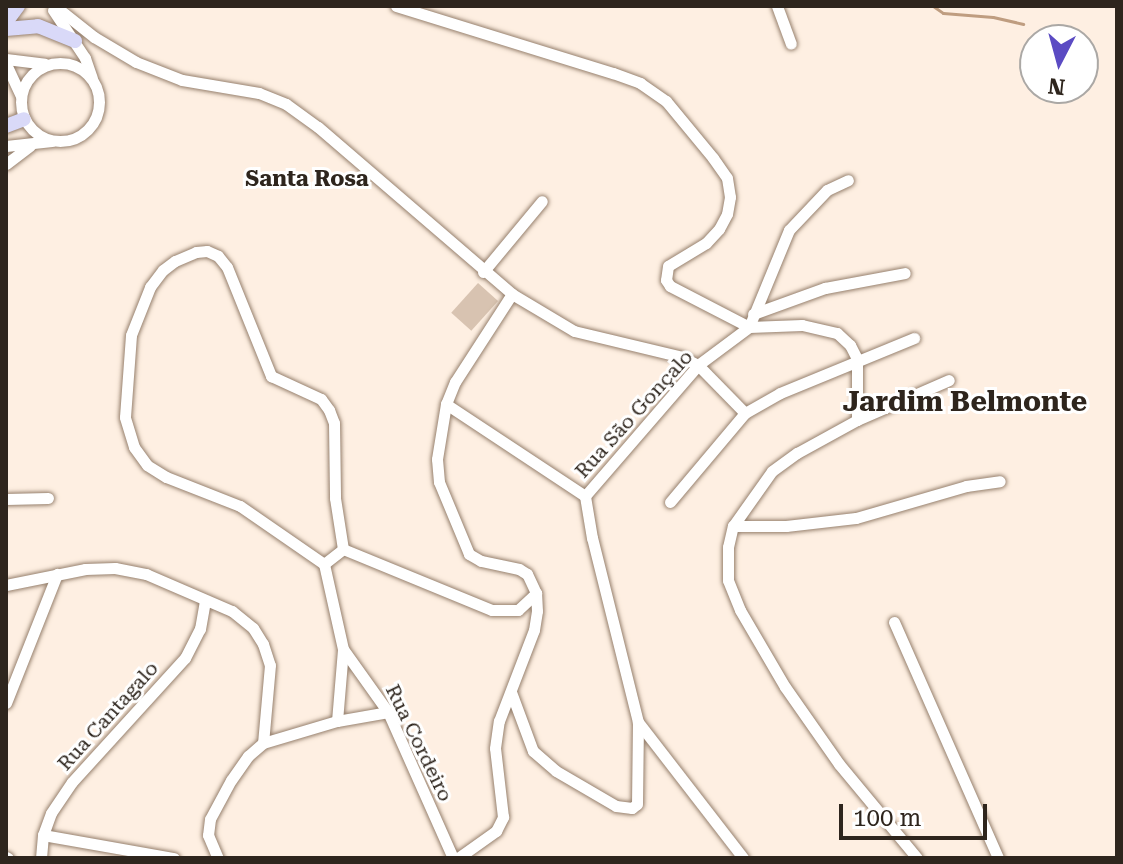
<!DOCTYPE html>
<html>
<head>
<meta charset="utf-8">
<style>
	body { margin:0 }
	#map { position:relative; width:1123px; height:864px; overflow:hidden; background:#feefe2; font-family:"Roboto Serif",serif }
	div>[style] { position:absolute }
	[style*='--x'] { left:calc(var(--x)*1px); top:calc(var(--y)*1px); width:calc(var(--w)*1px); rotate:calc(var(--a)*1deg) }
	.green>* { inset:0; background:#d8c3b1; transform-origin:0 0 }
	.stream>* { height:3px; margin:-1.5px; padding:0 1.5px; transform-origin:1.5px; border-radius:1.5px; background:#bf9d80 }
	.roads { filter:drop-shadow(0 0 2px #96806d) drop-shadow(0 0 2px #96806d) }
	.minor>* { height:11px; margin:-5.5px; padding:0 5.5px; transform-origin:5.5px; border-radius:5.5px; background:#fff }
	.minor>.ring { margin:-5.5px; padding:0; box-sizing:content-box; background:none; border:11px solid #fff; border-radius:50% }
	.major>* { height:14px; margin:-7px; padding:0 7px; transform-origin:7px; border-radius:7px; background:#d9d9f8 }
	span { translate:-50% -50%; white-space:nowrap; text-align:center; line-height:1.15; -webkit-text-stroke:6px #fff; paint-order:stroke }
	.street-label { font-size:20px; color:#2e251d }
	.neighbourhood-label { font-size:22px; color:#2e251d; font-weight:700 }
	.district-label { font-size:28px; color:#2e251d; font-weight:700 }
	.frame { position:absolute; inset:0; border:8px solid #2e251d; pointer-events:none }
	.north { position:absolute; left:1019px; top:24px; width:80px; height:80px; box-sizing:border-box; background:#fff; border:2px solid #aba8a5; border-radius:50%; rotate:186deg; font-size:22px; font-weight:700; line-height:32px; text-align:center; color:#2e251d }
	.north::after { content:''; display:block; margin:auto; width:28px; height:36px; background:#5b4bc3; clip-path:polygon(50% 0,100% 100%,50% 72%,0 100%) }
	.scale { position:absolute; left:839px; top:804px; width:148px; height:36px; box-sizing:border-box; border:4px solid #2e251d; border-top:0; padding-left:10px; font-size:24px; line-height:28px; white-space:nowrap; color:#2e251d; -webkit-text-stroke:6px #fff; paint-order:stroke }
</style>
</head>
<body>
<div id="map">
	<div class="green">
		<div style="left:478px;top:283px;width:27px;height:40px;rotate:42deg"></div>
	</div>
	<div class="stream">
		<div style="--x:933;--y:6;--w:12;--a:35"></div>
		<div style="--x:943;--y:13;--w:50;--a:4.6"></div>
		<div style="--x:993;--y:17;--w:31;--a:13"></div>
	</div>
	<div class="roads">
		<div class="minor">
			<div style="--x:55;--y:6;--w:50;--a:38.5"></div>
			<div style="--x:94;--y:37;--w:49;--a:30.8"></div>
			<div style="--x:136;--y:62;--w:49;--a:21.4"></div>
			<div style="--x:182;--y:80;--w:78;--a:9.6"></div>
			<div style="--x:259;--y:93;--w:29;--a:22"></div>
			<div style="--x:286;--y:104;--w:39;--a:36"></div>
			<div style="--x:318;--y:127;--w:256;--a:40.7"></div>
			<div style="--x:512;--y:294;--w:72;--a:30.8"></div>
			<div style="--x:574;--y:331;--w:111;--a:13.5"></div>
			<div style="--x:682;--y:357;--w:18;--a:27"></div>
			<div style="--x:698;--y:365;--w:67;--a:45.6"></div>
			<div style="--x:396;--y:6;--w:227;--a:17.2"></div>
			<div style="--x:613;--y:73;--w:29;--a:20"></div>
			<div style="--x:640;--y:83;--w:32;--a:35"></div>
			<div style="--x:666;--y:101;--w:74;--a:50.5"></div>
			<div style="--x:713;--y:158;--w:24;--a:55"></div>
			<div style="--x:727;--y:178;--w:19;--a:81"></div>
			<div style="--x:730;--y:197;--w:17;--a:100"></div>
			<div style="--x:727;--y:214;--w:17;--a:118"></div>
			<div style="--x:719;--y:229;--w:19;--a:133"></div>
			<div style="--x:706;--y:243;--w:44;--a:148.8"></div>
			<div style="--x:668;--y:266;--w:14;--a:98"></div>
			<div style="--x:666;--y:280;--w:7;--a:56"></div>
			<div style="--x:670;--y:286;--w:89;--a:27.4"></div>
			<div style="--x:749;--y:327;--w:53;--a:-2.2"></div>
			<div style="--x:802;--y:325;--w:36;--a:13"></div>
			<div style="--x:837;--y:333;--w:18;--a:43"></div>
			<div style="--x:850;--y:345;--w:16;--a:63"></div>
			<div style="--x:857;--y:359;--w:61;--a:90"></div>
			<div style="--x:777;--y:6;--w:40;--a:69.8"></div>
			<div style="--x:53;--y:10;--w:58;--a:56.3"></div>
			<div style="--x:85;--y:58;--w:21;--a:71"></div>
			<div style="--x:6;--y:59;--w:39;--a:7"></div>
			<div class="ring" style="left:21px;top:63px;width:67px;height:67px"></div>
			<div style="--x:6;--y:64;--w:35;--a:65"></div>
			<div style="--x:6;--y:146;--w:46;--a:-6.2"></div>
			<div style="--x:6;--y:164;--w:30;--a:-37"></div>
			<div style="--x:483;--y:272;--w:92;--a:-50.3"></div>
			<div style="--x:753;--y:314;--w:77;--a:-19.9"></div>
			<div style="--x:825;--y:288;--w:81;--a:-10.6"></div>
			<div style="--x:749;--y:327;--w:105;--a:-67.6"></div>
			<div style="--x:789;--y:230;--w:55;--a:-46.5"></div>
			<div style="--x:827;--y:190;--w:23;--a:-25"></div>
			<div style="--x:446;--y:404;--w:167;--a:33.5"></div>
			<div style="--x:585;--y:496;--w:173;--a:-49.2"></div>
			<div style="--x:698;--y:365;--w:64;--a:-36.7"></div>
			<div style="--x:6;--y:499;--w:42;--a:-1.4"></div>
			<div style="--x:670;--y:502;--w:116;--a:-49.9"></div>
			<div style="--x:745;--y:413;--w:40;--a:-29.7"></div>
			<div style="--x:780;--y:393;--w:145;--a:-22.3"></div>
			<div style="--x:733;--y:526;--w:53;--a:0"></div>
			<div style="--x:786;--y:526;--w:70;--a:-6.5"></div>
			<div style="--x:856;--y:518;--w:115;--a:-16.2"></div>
			<div style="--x:966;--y:486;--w:34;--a:-8"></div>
			<div style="--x:343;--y:549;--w:161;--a:22.3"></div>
			<div style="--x:492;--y:610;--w:26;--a:0"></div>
			<div style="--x:518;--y:610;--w:25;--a:-43"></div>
			<div style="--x:324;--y:564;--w:24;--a:-38"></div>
			<div style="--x:6;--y:585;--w:81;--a:-11.4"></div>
			<div style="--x:85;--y:569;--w:30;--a:-2"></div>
			<div style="--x:115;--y:568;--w:32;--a:11"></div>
			<div style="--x:146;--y:574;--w:94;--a:23.3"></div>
			<div style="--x:232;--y:611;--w:27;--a:39"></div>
			<div style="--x:253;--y:628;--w:19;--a:58"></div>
			<div style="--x:263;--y:644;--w:22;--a:72"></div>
			<div style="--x:270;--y:665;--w:78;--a:95.1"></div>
			<div style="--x:263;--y:743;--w:20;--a:139"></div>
			<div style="--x:248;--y:756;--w:29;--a:125"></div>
			<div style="--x:231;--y:780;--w:44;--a:118.3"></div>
			<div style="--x:210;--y:819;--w:16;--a:97"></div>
			<div style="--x:208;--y:835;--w:25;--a:67"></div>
			<div style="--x:894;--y:622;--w:258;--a:66.2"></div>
			<div style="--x:343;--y:649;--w:77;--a:54.5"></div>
			<div style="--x:388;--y:712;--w:160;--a:66"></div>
			<div style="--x:511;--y:692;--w:63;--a:69.6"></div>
			<div style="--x:533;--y:751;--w:30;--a:41"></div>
			<div style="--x:556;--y:771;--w:69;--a:30.3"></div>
			<div style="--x:616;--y:806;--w:16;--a:7"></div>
			<div style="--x:632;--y:808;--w:6;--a:-39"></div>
			<div style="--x:637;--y:804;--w:82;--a:-89.3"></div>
			<div style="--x:638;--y:722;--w:190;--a:-104"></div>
			<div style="--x:592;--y:538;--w:43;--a:-99.5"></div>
			<div style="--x:6;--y:703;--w:139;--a:-68.4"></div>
			<div style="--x:337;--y:721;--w:72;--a:-85.2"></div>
			<div style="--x:343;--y:649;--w:87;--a:-102.6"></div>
			<div style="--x:324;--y:564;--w:102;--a:-145.4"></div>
			<div style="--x:240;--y:506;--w:79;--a:-158.6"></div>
			<div style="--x:166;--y:477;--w:22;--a:-148"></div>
			<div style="--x:147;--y:465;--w:22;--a:-126"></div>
			<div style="--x:134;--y:447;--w:31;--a:-107"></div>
			<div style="--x:125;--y:417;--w:82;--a:-85.8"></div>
			<div style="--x:131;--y:335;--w:52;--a:-68.4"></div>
			<div style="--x:150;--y:287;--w:21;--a:-53"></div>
			<div style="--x:163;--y:270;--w:15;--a:-37"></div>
			<div style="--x:175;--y:261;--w:23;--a:-23"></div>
			<div style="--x:196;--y:252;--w:11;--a:-5"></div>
			<div style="--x:207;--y:251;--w:12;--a:24"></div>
			<div style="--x:218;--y:256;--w:14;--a:51"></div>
			<div style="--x:227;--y:267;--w:118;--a:68"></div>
			<div style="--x:271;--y:376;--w:55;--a:24.7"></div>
			<div style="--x:321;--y:399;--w:14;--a:54"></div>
			<div style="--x:329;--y:410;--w:14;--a:69"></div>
			<div style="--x:334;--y:423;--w:75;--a:89.2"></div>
			<div style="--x:335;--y:498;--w:52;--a:81.1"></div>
			<div style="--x:638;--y:722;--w:172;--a:52.3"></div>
			<div style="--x:263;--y:743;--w:77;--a:-16.6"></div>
			<div style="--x:337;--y:721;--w:52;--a:-10"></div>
			<div style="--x:43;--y:835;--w:133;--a:10"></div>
			<div style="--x:6;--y:857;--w:2;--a:27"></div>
			<div style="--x:41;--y:858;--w:23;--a:-85"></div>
			<div style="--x:43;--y:835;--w:23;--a:-70"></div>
			<div style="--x:51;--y:813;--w:37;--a:-56"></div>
			<div style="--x:72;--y:782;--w:168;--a:-47.7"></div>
			<div style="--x:185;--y:658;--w:33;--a:-63"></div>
			<div style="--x:200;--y:629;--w:29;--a:-80"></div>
			<div style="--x:458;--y:858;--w:47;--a:-35.4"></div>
			<div style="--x:496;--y:831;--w:16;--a:-63"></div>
			<div style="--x:503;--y:817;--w:69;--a:-96.6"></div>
			<div style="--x:495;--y:748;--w:27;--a:-82"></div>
			<div style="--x:499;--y:721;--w:97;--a:-69"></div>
			<div style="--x:534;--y:630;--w:19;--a:-81"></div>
			<div style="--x:537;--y:611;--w:18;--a:-93"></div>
			<div style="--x:536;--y:593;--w:21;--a:-115"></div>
			<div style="--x:527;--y:574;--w:9;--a:-148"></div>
			<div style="--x:519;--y:569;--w:39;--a:-168"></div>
			<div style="--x:481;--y:561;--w:14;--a:-150"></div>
			<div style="--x:469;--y:554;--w:78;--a:-112.6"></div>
			<div style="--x:439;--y:482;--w:23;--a:-95"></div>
			<div style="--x:437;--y:459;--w:56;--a:-80.7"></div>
			<div style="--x:446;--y:404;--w:24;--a:-68"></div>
			<div style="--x:455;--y:382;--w:105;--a:-57.1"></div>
			<div style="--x:917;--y:858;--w:122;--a:-129.7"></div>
			<div style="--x:839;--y:764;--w:94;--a:-125"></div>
			<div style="--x:785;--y:687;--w:89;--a:-120.3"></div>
			<div style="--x:740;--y:610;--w:32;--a:-112"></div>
			<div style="--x:728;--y:580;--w:33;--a:-90"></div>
			<div style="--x:728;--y:547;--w:22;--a:-77"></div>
			<div style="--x:733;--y:526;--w:67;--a:-54.7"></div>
			<div style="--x:772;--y:471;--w:31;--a:-36"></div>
			<div style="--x:797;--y:453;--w:68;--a:-28.8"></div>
			<div style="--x:857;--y:420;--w:100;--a:-23.5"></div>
		</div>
		<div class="major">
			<div style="--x:6;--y:22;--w:20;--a:-53"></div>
			<div style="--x:6;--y:29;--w:32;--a:-5"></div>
			<div style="--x:38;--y:26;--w:40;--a:22"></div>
			<div style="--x:6;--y:126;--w:19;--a:-21"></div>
		</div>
	</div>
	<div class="street-label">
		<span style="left:634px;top:414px;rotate:-48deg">Rua São Gonçalo</span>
		<span style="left:108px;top:716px;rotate:-48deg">Rua Cantagalo</span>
		<span style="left:419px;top:743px;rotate:64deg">Rua Cordeiro</span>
	</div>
	<div class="neighbourhood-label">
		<span style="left:307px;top:179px">Santa Rosa</span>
	</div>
	<div class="district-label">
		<span style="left:965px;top:402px">Jardim Belmonte</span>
	</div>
	<div class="frame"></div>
	<div class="north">N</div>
	<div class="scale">100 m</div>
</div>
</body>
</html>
